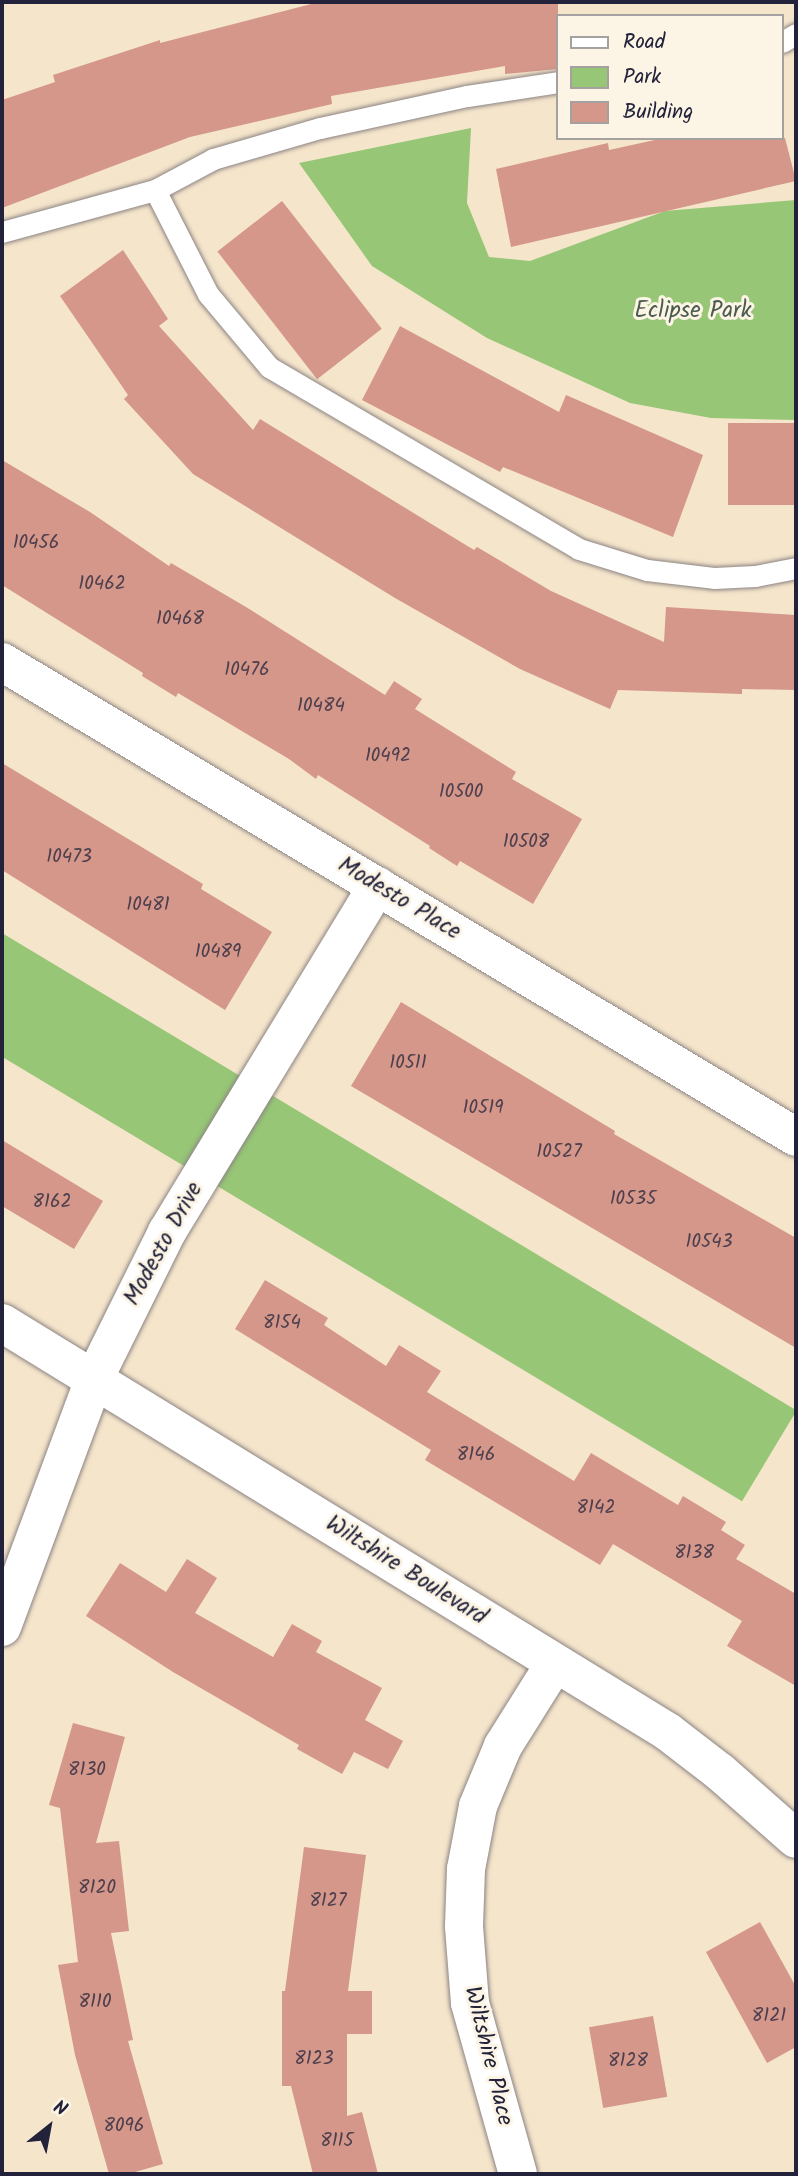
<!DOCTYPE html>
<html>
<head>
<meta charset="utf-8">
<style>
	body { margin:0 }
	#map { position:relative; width:798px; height:2176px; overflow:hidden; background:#f5e5cb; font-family:Kalam,sans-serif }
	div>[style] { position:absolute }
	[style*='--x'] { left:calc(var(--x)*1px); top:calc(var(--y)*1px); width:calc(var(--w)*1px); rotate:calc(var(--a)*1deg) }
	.green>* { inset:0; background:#96c676; transform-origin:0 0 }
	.building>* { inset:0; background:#d49789; transform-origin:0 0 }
	.roads { filter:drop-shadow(0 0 2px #8c8483) drop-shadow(0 0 2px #8c8483) }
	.lane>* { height:21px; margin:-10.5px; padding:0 10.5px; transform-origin:10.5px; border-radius:10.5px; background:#fff }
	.street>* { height:38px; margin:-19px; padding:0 19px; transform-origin:19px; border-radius:19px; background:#fff }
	span { translate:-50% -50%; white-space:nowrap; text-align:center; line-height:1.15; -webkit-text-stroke:6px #fcf5e5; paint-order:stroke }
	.number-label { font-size:19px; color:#4e3f4e }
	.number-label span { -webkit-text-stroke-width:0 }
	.park-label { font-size:23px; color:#4b5b50 }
	.street-label { font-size:23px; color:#22223b }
	.frame { position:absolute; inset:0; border:4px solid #22223b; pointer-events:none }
	.legend { position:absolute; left:556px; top:14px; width:228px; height:126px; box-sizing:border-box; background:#fcf5e5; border:2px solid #a5a1a1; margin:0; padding:9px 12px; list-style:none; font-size:21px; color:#22223b }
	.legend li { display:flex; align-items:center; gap:14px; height:35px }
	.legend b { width:35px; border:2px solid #a5a1a1 }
	.north { position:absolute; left:14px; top:2092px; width:70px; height:70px; -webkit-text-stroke:5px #fcf5e5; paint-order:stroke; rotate:31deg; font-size:19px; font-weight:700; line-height:28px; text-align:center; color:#22223b }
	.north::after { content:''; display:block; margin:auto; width:24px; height:32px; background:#22223b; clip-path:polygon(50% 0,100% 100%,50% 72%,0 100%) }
</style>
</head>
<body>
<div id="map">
	<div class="green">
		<div style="clip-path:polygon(471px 128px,467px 203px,489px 257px,530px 261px,665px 211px,796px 200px,796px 420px,711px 418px,630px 403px,487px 338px,372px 266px,299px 163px)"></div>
		<div style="left:2px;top:933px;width:927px;height:106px;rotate:31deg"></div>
	</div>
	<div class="building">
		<div style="clip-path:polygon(319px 2px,558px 2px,558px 69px,505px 74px,505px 66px,331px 96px,332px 104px,190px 137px,2px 208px,2px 100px,55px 82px,53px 75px,160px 40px,160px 43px)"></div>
		<div style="clip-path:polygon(664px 138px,785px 138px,796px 181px,511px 247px,496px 169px,608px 143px,609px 150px)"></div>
		<div style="left:282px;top:201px;width:162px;height:82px;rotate:52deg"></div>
		<div style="clip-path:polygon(123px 250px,168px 319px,159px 326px,253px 430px,260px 419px,474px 550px,477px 547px,551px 591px,664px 642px,666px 607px,796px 615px,796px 690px,742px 689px,742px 694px,618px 690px,610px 709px,520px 669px,395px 598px,193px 474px,124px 399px,128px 395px,60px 296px)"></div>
		<div style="clip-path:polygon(400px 326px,559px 412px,566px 395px,703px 455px,673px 537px,503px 467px,500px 472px,362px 400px)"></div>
		<div style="left:796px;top:423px;width:82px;height:68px;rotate:90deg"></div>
		<div style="clip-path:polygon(2px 460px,90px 512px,169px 566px,171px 563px,246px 607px,385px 695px,394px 681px,422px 699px,415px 709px,516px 772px,512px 779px,582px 819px,533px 904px,460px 861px,457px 866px,429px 848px,430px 846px,318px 775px,316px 779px,289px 759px,178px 693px,176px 697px,142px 676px,143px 673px,2px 585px)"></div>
		<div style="clip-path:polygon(2px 763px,203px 884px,201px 889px,272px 932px,225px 1010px,2px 870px)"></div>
		<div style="clip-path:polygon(401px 1002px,615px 1131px,614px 1134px,796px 1238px,796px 1348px,351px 1086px)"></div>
		<div style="clip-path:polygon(2px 1140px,103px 1201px,74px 1249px,2px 1206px)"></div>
		<div style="clip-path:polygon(265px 1280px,328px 1318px,324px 1325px,386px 1366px,399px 1345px,441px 1371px,427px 1392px,574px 1481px,591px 1453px,678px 1505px,683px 1496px,726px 1522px,721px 1530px,745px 1545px,736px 1559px,796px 1594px,796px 1686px,727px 1646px,742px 1621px,613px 1544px,600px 1565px,425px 1460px,431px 1450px,235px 1329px)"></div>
		<div style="clip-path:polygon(187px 1559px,217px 1578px,195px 1613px,273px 1657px,292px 1624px,322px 1641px,316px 1652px,382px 1688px,365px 1720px,403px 1741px,388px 1769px,354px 1752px,342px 1774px,297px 1749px,299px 1745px,173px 1672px,86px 1616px,120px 1563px,166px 1592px)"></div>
		<div style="clip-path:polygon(73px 1723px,125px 1737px,96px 1843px,119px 1841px,129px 1931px,111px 1933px,133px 2040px,128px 2041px,163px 2164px,128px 2174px,109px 2174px,75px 2055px,58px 1965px,78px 1962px,60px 1808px,49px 1805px)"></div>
		<div style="clip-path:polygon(304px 1847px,366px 1855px,348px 1991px,372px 1991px,372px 2034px,347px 2034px,347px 2116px,362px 2112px,378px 2174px,313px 2174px,291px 2086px,282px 2086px,282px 1991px,285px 1991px)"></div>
		<div style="clip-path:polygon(760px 1922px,796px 1987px,796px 2047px,767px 2063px,706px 1952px)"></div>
		<div style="left:653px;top:2016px;width:82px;height:65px;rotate:80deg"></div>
	</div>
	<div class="roads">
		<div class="lane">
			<div style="--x:782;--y:42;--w:16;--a:-30"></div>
			<div style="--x:155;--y:190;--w:117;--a:63"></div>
			<div style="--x:208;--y:294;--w:95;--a:50.1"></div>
			<div style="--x:269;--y:367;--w:359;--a:30.4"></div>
			<div style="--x:579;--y:549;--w:71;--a:17.2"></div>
			<div style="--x:647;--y:570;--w:67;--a:6.8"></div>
			<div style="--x:714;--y:578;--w:41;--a:-2.8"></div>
			<div style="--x:755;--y:576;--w:42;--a:-11"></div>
			<div style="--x:2;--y:232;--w:159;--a:-15.4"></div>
			<div style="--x:155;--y:190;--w:66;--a:-28.1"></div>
			<div style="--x:213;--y:159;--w:111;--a:-16.2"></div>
			<div style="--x:320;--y:128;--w:150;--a:-12.3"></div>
			<div style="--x:467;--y:96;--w:92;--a:-8.7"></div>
		</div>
		<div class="street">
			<div style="--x:2;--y:662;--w:925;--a:30.89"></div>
			<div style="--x:2;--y:1323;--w:782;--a:31.55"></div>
			<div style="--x:668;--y:1732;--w:66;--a:37.6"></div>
			<div style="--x:720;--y:1772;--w:101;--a:41.4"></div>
			<div style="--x:2;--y:1627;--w:267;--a:-69.6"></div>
			<div style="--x:95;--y:1377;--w:162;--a:-63.6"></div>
			<div style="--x:167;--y:1232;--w:405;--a:-58.7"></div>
			<div style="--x:518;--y:2174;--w:178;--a:-105.7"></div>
			<div style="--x:470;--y:2003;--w:77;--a:-94.5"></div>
			<div style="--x:464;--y:1926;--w:57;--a:-88"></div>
			<div style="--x:466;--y:1869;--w:64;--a:-79.2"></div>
			<div style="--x:478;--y:1806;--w:65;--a:-67.4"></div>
			<div style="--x:503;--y:1746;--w:98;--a:-57.9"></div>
		</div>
	</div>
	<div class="number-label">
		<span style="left:36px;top:544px">10456</span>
		<span style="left:102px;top:585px">10462</span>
		<span style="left:180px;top:620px">10468</span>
		<span style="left:247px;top:671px">10476</span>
		<span style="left:321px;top:707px">10484</span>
		<span style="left:388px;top:757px">10492</span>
		<span style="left:461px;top:793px">10500</span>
		<span style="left:526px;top:843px">10508</span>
		<span style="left:69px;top:858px">10473</span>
		<span style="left:148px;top:906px">10481</span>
		<span style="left:218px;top:953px">10489</span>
		<span style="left:408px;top:1064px">10511</span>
		<span style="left:483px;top:1109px">10519</span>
		<span style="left:559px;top:1153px">10527</span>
		<span style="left:633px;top:1200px">10535</span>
		<span style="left:52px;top:1203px">8162</span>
		<span style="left:709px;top:1243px">10543</span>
		<span style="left:282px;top:1324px">8154</span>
		<span style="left:476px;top:1456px">8146</span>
		<span style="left:596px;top:1509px">8142</span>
		<span style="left:694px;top:1554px">8138</span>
		<span style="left:87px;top:1771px">8130</span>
		<span style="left:97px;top:1889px">8120</span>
		<span style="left:328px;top:1902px">8127</span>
		<span style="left:95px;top:2003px">8110</span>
		<span style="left:769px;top:2017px">8121</span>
		<span style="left:314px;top:2060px">8123</span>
		<span style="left:628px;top:2062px">8128</span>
		<span style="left:124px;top:2127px">8096</span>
		<span style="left:337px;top:2142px">8115</span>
	</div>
	<div class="park-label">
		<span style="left:693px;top:311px">Eclipse Park</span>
	</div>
	<div class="street-label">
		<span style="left:399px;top:899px;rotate:31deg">Modesto Place</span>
		<span style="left:164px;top:1244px;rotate:-61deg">Modesto Drive</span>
		<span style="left:406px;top:1571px;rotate:32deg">Wiltshire Boulevard</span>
		<span style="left:488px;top:2056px;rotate:76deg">Wiltshire Place</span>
	</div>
	<div class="frame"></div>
	<ul class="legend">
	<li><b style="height:9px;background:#fff"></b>Road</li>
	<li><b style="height:19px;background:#96c676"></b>Park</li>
	<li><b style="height:19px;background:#d49789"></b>Building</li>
	</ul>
	<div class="north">N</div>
</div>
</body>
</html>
